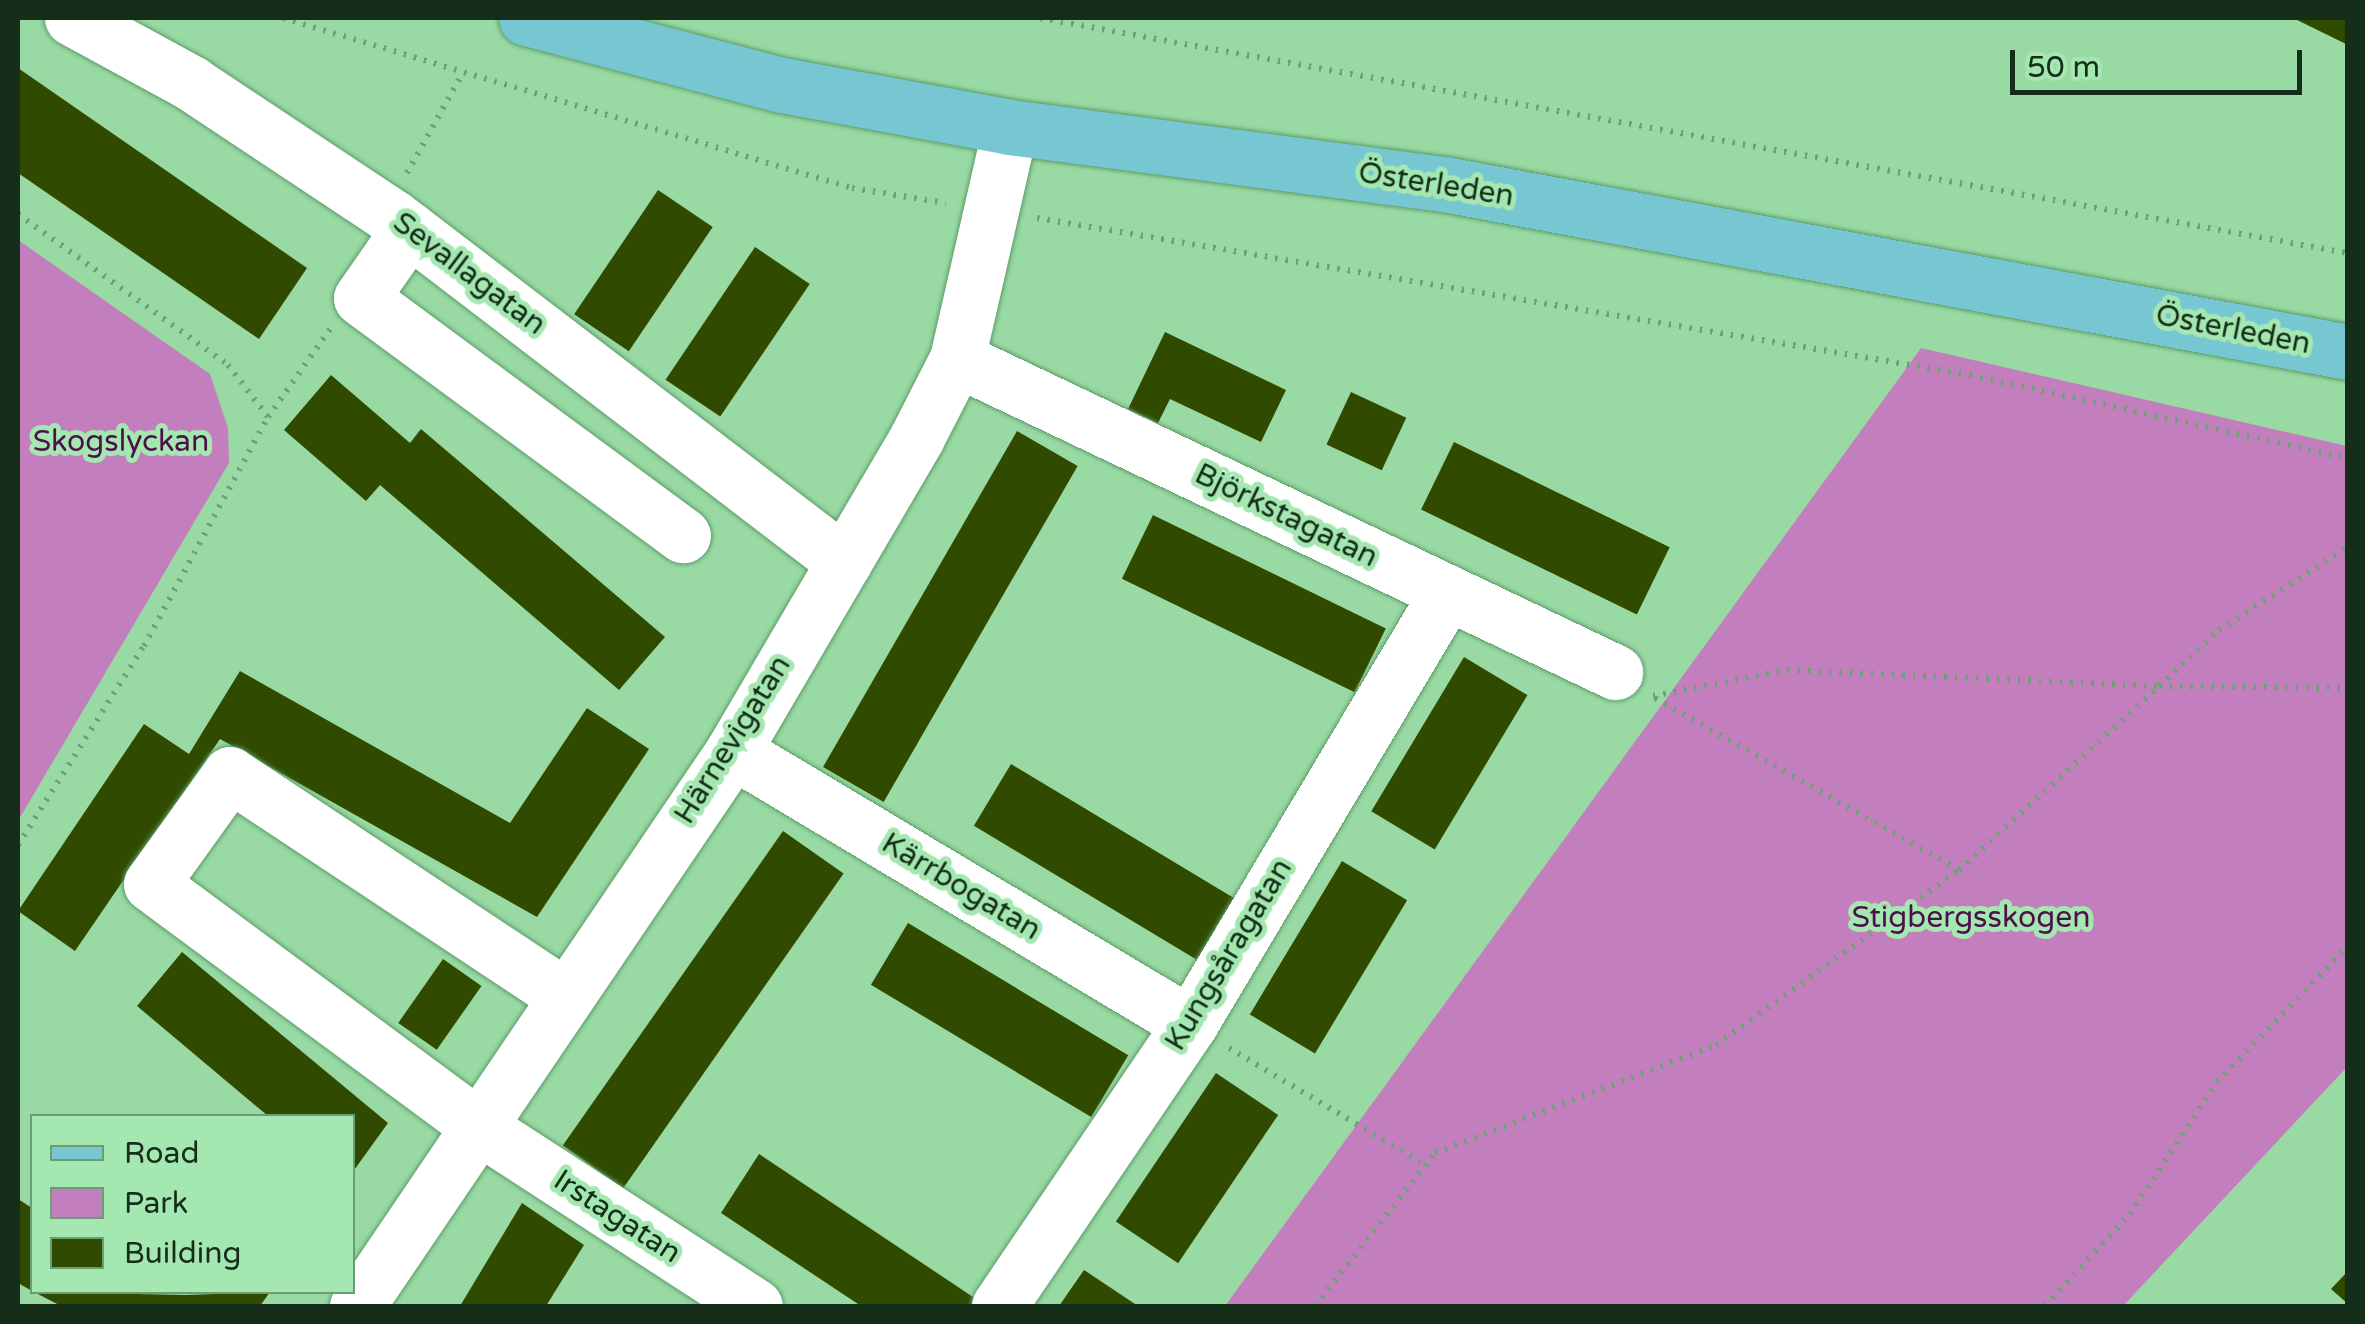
<!DOCTYPE html>
<html>
<head>
<meta charset="utf-8">
<style>
	body { margin:0 }
	#map { position:relative; width:2365px; height:1324px; overflow:hidden; background:#99daa4; font-family:"Varela Round",sans-serif }
	div>[style] { position:absolute }
	[style*='--x'] { left:calc(var(--x)*1px); top:calc(var(--y)*1px); width:calc(var(--w)*1px); rotate:calc(var(--a)*1deg) }
	.green>* { inset:0; background:#c37ebe }
	.building>* { inset:0; background:#304b00; transform-origin:0 0 }
	.path>* { height:6px; margin-top:-3px; transform-origin:0; background:repeating-linear-gradient(90deg,#6da277 0 2.5px,transparent 0 10.5px) }
	.roads { filter:drop-shadow(0 0 2px #5c9b68) drop-shadow(0 0 2px #5c9b68) }
	.minor>* { height:55px; margin:-27.5px; padding:0 27.5px; transform-origin:27.5px; border-radius:27.5px; background:#fff }
	.major>* { height:55px; margin:-27.5px; padding:0 27.5px; transform-origin:27.5px; border-radius:27.5px; background:#76c7d2 }
	span { translate:-50% -50%; white-space:nowrap; text-align:center; line-height:1.15; -webkit-text-stroke:10px #a5e7b0; paint-order:stroke }
	.street-label { font-size:30px; color:#142e1a }
	.park-label { font-size:30px; color:#4c114b }
	.frame { position:absolute; inset:0; border:20px solid #142e1a; pointer-events:none }
	.legend { position:absolute; left:30px; top:1114px; width:325px; height:180px; box-sizing:border-box; background:#a5e7b0; border:2px solid #6b9d74; margin:0; padding:12px 18px; list-style:none; font-size:30px; color:#142e1a }
	.legend li { display:flex; align-items:center; gap:20px; height:50px }
	.legend b { width:50px; border:2px solid #6b9d74 }
	.scale { position:absolute; left:2010px; top:50px; width:292px; height:45px; box-sizing:border-box; border:5px solid #142e1a; border-top:0; padding-left:12px; font-size:30px; line-height:35px; white-space:nowrap; color:#142e1a; -webkit-text-stroke:8px #a5e7b0; paint-order:stroke }
</style>
</head>
<body>
<div id="map">
	<div class="green">
		<div style="clip-path:polygon(18px 240px,210px 374px,228px 428px,229px 463px,18px 821px)"></div>
		<div style="clip-path:polygon(1921px 348px,2347px 446px,2347px 1067px,2123px 1306px,1225px 1306px)"></div>
	</div>
	<div class="building">
		<div style="clip-path:polygon(2293px 18px,2348px 18px,2348px 45px)"></div>
		<div style="clip-path:polygon(18px 68px,307px 268px,259px 339px,18px 173px)"></div>
		<div style="left:658px;top:190px;width:66px;height:150px;rotate:34deg"></div>
		<div style="left:755px;top:247px;width:66px;height:160px;rotate:34deg"></div>
		<div style="clip-path:polygon(1165px 332px,1286px 390px,1261px 442px,1170px 399px,1158px 423px,1128px 409px)"></div>
		<div style="clip-path:polygon(331px 375px,410px 443px,421px 429px,665px 637px,619px 690px,380px 485px,366px 501px,284px 430px)"></div>
		<div style="left:1351px;top:392px;width:61px;height:58px;rotate:25deg"></div>
		<div style="left:1017px;top:431px;width:70px;height:388px;rotate:30deg"></div>
		<div style="left:1454px;top:442px;width:240px;height:75px;rotate:26deg"></div>
		<div style="left:1153px;top:515px;width:259px;height:71px;rotate:26deg"></div>
		<div style="left:1464px;top:657px;width:74px;height:180px;rotate:31deg"></div>
		<div style="clip-path:polygon(240px 671px,510px 823px,587px 708px,649px 749px,537px 917px,220px 739px,75px 951px,18px 911px,144px 724px,189px 754px)"></div>
		<div style="left:1011px;top:764px;width:260px;height:72px;rotate:31deg"></div>
		<div style="left:783px;top:831px;width:74px;height:384px;rotate:35deg"></div>
		<div style="left:1342px;top:861px;width:76px;height:179px;rotate:31deg"></div>
		<div style="left:908px;top:923px;width:257px;height:72px;rotate:31deg"></div>
		<div style="clip-path:polygon(182px 952px,388px 1123px,352px 1173px,352px 1116px,268px 1116px,137px 1006px)"></div>
		<div style="left:443px;top:959px;width:47px;height:78px;rotate:35deg"></div>
		<div style="left:1216px;top:1073px;width:75px;height:179px;rotate:34deg"></div>
		<div style="clip-path:polygon(759px 1154px,976px 1299px,971px 1306px,861px 1306px,721px 1213px)"></div>
		<div style="clip-path:polygon(18px 1199px,32px 1208px,32px 1291px,18px 1283px)"></div>
		<div style="clip-path:polygon(522px 1203px,584px 1245px,546px 1306px,460px 1306px)"></div>
		<div style="clip-path:polygon(1084px 1270px,1138px 1306px,1059px 1306px)"></div>
		<div style="clip-path:polygon(2348px 1271px,2348px 1304px,2331px 1289px)"></div>
		<div style="clip-path:polygon(34px 1292px,187px 1295px,270px 1292px,260px 1306px,61px 1306px)"></div>
	</div>
	<div class="path">
		<div style="--x:283;--y:18;--w:594;--a:16.63"></div>
		<div style="--x:852;--y:188;--w:95;--a:9.1"></div>
		<div style="--x:1040;--y:18;--w:1329;--a:10.19"></div>
		<div style="--x:407;--y:173;--w:111;--a:-60.9"></div>
		<div style="--x:18;--y:214;--w:259;--a:35.7"></div>
		<div style="--x:228;--y:365;--w:66;--a:52.4"></div>
		<div style="--x:1037;--y:218;--w:946;--a:9.55"></div>
		<div style="--x:1970;--y:375;--w:387;--a:12.4"></div>
		<div style="--x:1653;--y:696;--w:136;--a:-11"></div>
		<div style="--x:1787;--y:670;--w:372;--a:2.5"></div>
		<div style="--x:2159;--y:686;--w:82;--a:-43"></div>
		<div style="--x:2219;--y:630;--w:153;--a:-32.8"></div>
		<div style="--x:18;--y:845;--w:236;--a:-57.7"></div>
		<div style="--x:144;--y:646;--w:260;--a:-61.6"></div>
		<div style="--x:268;--y:417;--w:108;--a:-54.8"></div>
		<div style="--x:1959;--y:870;--w:272;--a:-42.6"></div>
		<div style="--x:2159;--y:686;--w:189;--a:0.6"></div>
		<div style="--x:1229;--y:1048;--w:228;--a:30.8"></div>
		<div style="--x:1315;--y:1306;--w:194;--a:-51.9"></div>
		<div style="--x:1435;--y:1153;--w:301;--a:-21"></div>
		<div style="--x:1716;--y:1045;--w:299;--a:-35.8"></div>
		<div style="--x:1959;--y:870;--w:352;--a:-150.5"></div>
		<div style="--x:2045;--y:1306;--w:125;--a:-47.3"></div>
		<div style="--x:2130;--y:1214;--w:158;--a:-56.6"></div>
		<div style="--x:2217;--y:1082;--w:189;--a:-46.1"></div>
	</div>
	<div class="roads">
		<div class="minor">
			<div style="--x:72;--y:18;--w:136;--a:28.6"></div>
			<div style="--x:191;--y:83;--w:242;--a:33.6"></div>
			<div style="--x:393;--y:217;--w:568;--a:37.41"></div>
			<div style="--x:409;--y:229;--w:84;--a:124.8"></div>
			<div style="--x:361;--y:298;--w:400;--a:36.4"></div>
			<div style="--x:957;--y:359;--w:729;--a:25.44"></div>
			<div style="--x:733;--y:751;--w:532;--a:30.85"></div>
			<div style="--x:565;--y:996;--w:402;--a:-146.5"></div>
			<div style="--x:230;--y:774;--w:135;--a:125.7"></div>
			<div style="--x:151;--y:884;--w:408;--a:36.5"></div>
			<div style="--x:479;--y:1127;--w:329;--a:33"></div>
			<div style="--x:357;--y:1306;--w:670;--a:-55.88"></div>
			<div style="--x:733;--y:751;--w:362;--a:-59.6"></div>
			<div style="--x:916;--y:439;--w:90;--a:-62.9"></div>
			<div style="--x:957;--y:359;--w:238;--a:-77.1"></div>
			<div style="--x:999;--y:1306;--w:341;--a:-55.9"></div>
			<div style="--x:1190;--y:1024;--w:500;--a:-59.2"></div>
		</div>
		<div class="major">
			<div style="--x:526;--y:18;--w:265;--a:14.7"></div>
			<div style="--x:782;--y:85;--w:232;--a:10.4"></div>
			<div style="--x:1010;--y:127;--w:438;--a:7.5"></div>
			<div style="--x:1444;--y:184;--w:919;--a:10.53"></div>
		</div>
	</div>
	<div class="street-label">
		<span style="left:1436px;top:185px;rotate:9deg">Österleden</span>
		<span style="left:469px;top:274px;rotate:37deg">Sevallagatan</span>
		<span style="left:2233px;top:330px;rotate:11deg">Österleden</span>
		<span style="left:1286px;top:516px;rotate:26deg">Björkstagatan</span>
		<span style="left:733px;top:740px;rotate:-58deg">Härnevigatan</span>
		<span style="left:961px;top:887px;rotate:31deg">Kärrbogatan</span>
		<span style="left:1229px;top:955px;rotate:-59deg">Kungsåragatan</span>
		<span style="left:617px;top:1217px;rotate:33deg">Irstagatan</span>
	</div>
	<div class="park-label">
		<span style="left:121px;top:442px">Skogslyckan</span>
		<span style="left:1971px;top:918px">Stigbergsskogen</span>
	</div>
	<div class="frame"></div>
	<ul class="legend">
	<li><b style="height:12px;background:#76c7d2"></b>Road</li>
	<li><b style="height:28px;background:#c37ebe"></b>Park</li>
	<li><b style="height:28px;background:#304b00"></b>Building</li>
	</ul>
	<div class="scale">50 m</div>
</div>
</body>
</html>
